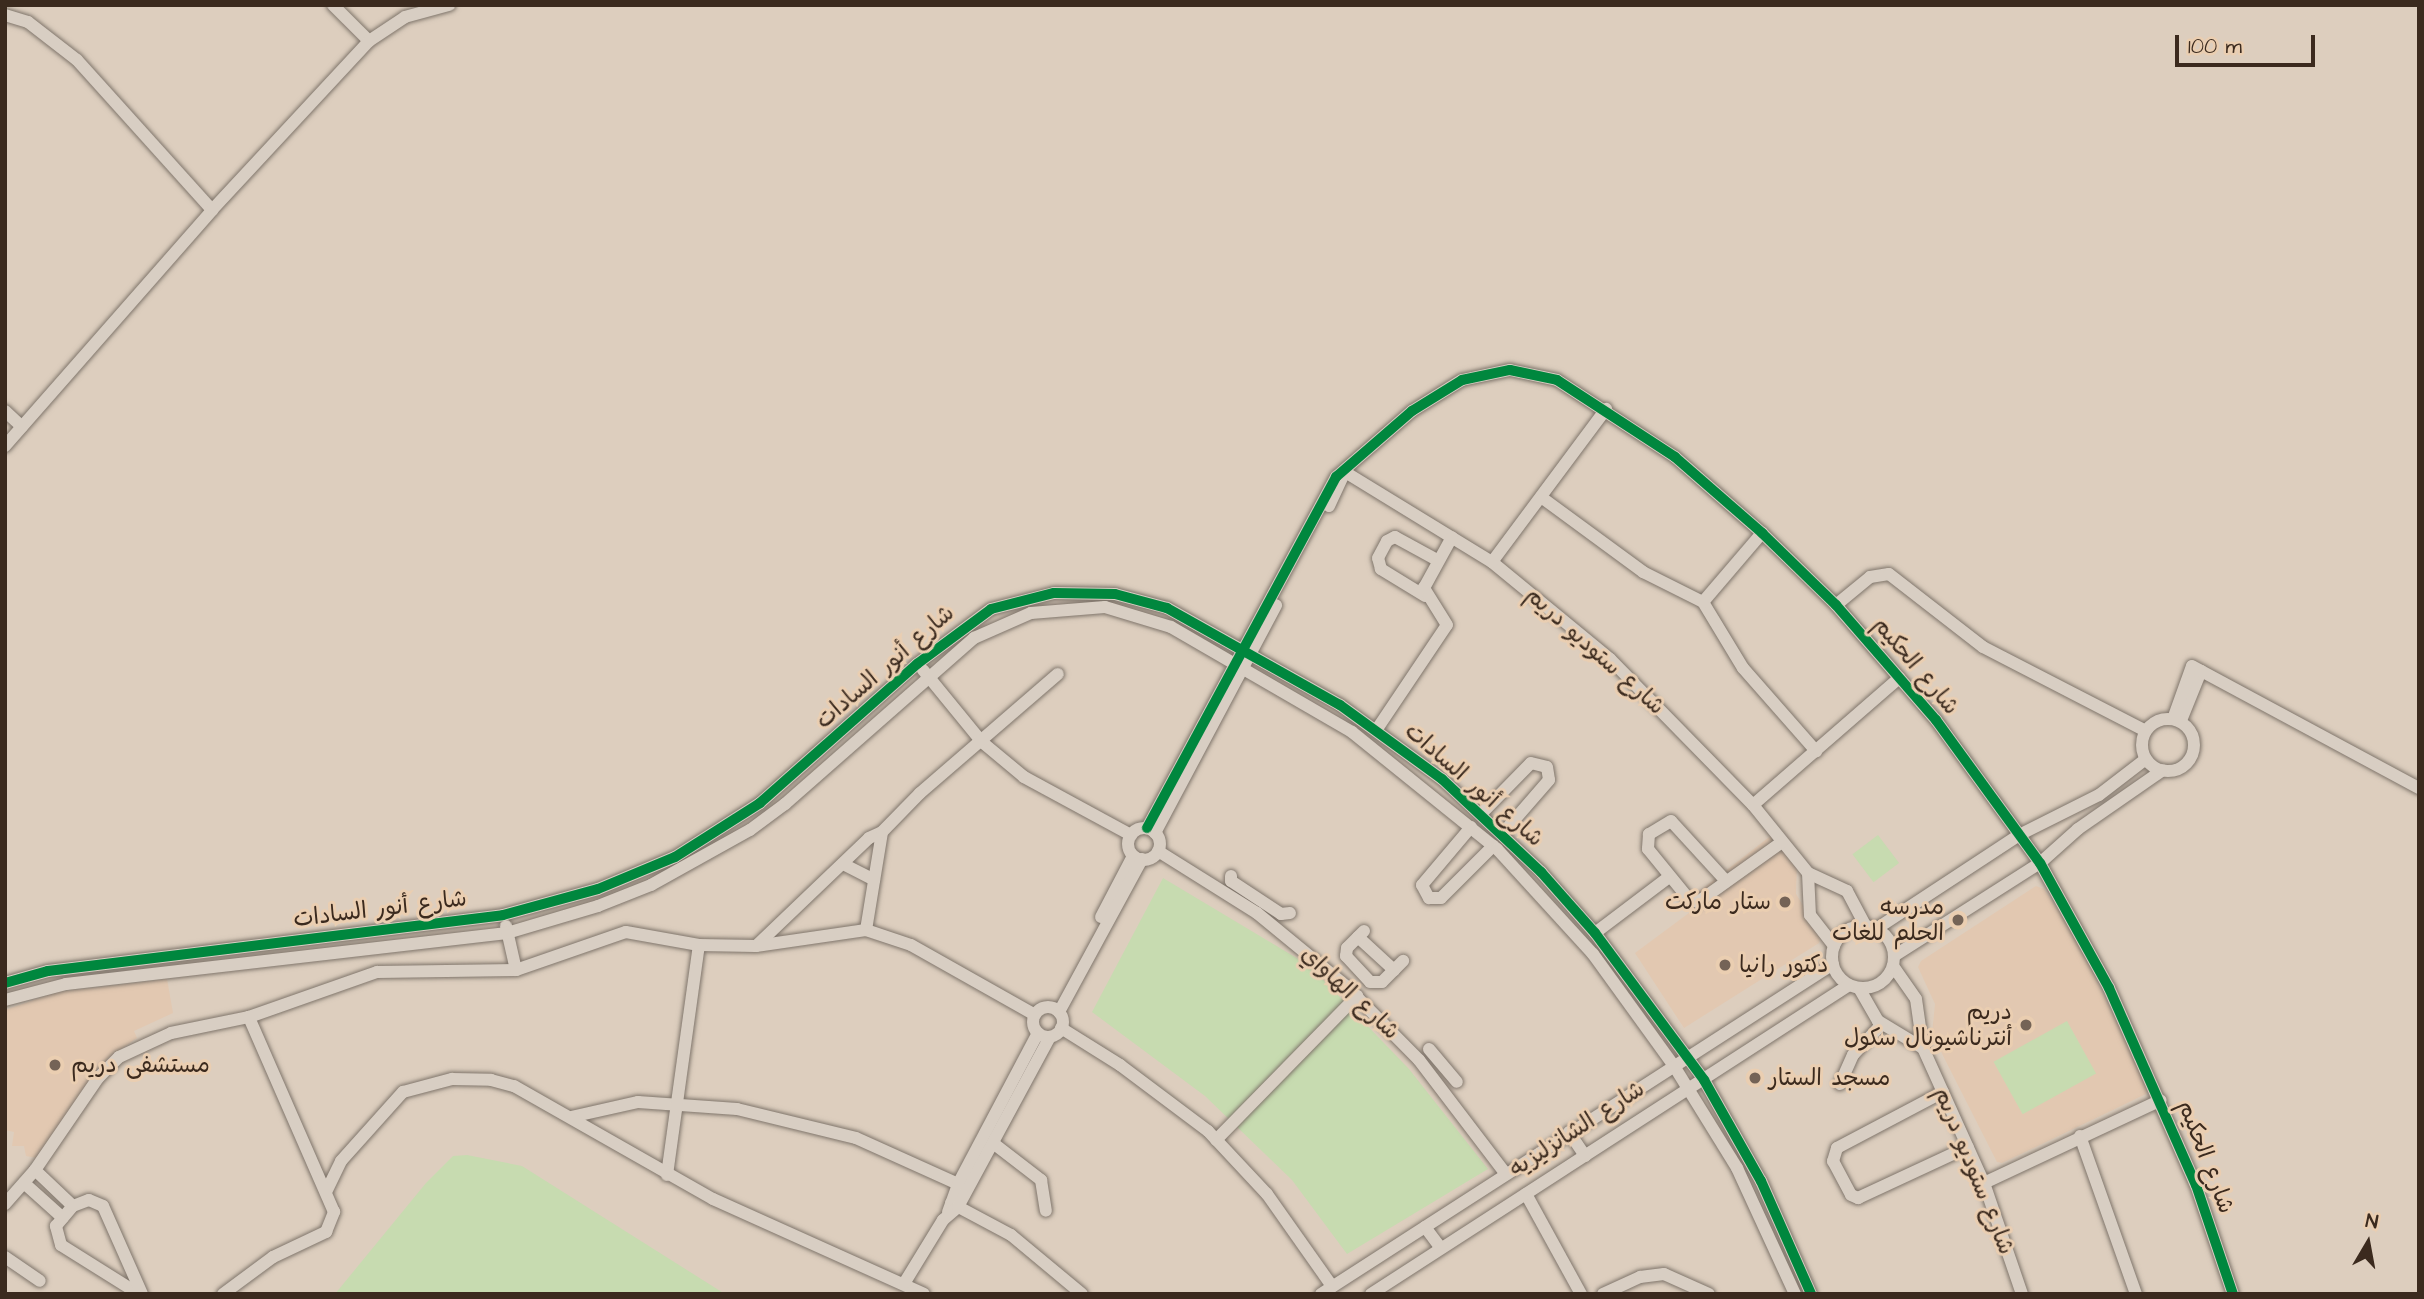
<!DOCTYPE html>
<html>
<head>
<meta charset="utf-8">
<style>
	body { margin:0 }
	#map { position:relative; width:2424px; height:1299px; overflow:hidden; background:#ddcebe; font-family:"Architects Daughter","Playpen Sans Arabic",sans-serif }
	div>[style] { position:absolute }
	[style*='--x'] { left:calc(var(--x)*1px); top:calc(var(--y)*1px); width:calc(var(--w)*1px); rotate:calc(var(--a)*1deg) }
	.built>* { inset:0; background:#e2c8b1 }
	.green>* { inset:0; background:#c7dbb0; transform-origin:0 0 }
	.roads { filter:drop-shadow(0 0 2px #7f756b) drop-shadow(0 0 2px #7f756b) }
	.minor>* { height:12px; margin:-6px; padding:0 6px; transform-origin:6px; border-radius:6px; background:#d8cec3 }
	.minor>.ring { margin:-6px; padding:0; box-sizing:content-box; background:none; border:12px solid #d8cec3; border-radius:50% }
	.cycleway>* { height:10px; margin:-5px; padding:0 5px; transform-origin:5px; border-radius:5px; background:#00873e }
	.dots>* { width:19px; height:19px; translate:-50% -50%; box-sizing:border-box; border:4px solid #eaceb1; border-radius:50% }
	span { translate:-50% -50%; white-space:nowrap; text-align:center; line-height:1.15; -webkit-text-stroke:6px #eaceb1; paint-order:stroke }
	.street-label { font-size:23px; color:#3b2a1e }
	.poi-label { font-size:23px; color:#3b2a1e }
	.right { translate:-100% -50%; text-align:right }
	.left { translate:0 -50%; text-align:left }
	.frame { position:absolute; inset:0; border:7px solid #3b2a1e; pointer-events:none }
	.north { position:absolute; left:2333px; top:1208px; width:70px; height:70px; -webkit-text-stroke:5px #eaceb1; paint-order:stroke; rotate:10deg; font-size:19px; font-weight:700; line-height:28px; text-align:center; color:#3b2a1e }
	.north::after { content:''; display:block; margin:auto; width:24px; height:32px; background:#3b2a1e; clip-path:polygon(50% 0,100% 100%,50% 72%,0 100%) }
	.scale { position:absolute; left:2175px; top:35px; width:140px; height:32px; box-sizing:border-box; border:4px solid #3b2a1e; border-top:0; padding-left:9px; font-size:21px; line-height:24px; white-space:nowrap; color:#3b2a1e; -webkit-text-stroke:5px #eaceb1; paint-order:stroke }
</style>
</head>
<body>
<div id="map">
	<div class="built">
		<div style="clip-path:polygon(1777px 831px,1797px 864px,1796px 894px,1821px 935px,1819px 943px,1684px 1028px,1635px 953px,1697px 907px,1693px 896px)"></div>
		<div style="clip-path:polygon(2036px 886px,2044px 889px,2075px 936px,2149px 1088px,2146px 1094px,2002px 1163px,1997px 1162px,1932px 1034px,1935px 1004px,1918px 967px,1921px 961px)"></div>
		<div style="clip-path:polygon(167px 979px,173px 1013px,134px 1031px,137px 1038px,112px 1056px,37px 1158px,26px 1156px,24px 1146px,12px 1146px,14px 1132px,5px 1130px,5px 1010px,57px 992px)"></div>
	</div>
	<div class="green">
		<div style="left:1878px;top:835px;width:35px;height:32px;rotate:53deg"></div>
		<div style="clip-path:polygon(1163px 878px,1310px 966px,1409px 1069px,1488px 1169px,1347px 1254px,1292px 1180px,1205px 1096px,1092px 1012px)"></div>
		<div style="left:2067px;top:1021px;width:60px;height:84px;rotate:61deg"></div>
		<div style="clip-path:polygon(467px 1155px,522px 1166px,725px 1294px,335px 1294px,426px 1183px,453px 1156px)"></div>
	</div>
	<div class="roads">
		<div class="minor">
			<div style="--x:333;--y:5;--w:51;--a:45"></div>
			<div style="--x:5;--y:15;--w:24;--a:17"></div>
			<div style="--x:28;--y:22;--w:62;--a:37.8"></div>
			<div style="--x:77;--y:60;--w:202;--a:48"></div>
			<div style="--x:5;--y:411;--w:23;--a:43"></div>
			<div style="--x:5;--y:446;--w:314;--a:-48.7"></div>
			<div style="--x:212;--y:210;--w:231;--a:-47.1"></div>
			<div style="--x:369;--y:41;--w:43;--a:-33.7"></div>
			<div style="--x:405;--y:17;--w:46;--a:-15.3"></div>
			<div style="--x:1345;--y:472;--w:172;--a:31.5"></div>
			<div style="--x:1492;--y:562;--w:153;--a:39.4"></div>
			<div style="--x:1610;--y:659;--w:204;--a:45.6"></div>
			<div style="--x:1753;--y:805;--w:87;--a:51"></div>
			<div style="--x:1808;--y:873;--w:43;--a:24.8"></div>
			<div style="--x:1847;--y:891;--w:40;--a:62"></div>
			<div style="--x:1541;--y:497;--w:127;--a:36.3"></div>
			<div style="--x:1643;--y:572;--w:67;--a:26.6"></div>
			<div style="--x:1703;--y:602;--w:77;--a:58.8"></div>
			<div style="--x:1743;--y:668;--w:111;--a:48.7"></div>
			<div style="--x:1329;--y:506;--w:38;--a:-65"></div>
			<div style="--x:1492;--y:562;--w:191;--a:-53.3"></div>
			<div style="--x:1425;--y:596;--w:52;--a:-148.5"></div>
			<div style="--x:1381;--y:569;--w:11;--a:-105"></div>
			<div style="--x:1378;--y:558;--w:19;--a:-62"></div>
			<div style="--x:1387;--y:541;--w:9;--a:-27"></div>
			<div style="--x:1395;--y:537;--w:48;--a:28.7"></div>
			<div style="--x:1703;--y:602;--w:91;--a:-49.5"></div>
			<div style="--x:1836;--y:605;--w:44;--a:-39.5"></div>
			<div style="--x:1870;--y:577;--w:19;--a:-9"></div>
			<div style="--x:1889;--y:574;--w:119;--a:37.8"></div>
			<div style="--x:1983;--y:647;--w:183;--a:27.3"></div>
			<div style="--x:923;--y:670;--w:93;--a:50.7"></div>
			<div style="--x:982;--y:742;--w:55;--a:39.8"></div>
			<div style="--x:1024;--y:777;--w:122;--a:28.5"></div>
			<div style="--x:2182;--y:718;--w:51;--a:-68"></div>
			<div class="ring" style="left:2142px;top:719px;width:40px;height:40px"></div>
			<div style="--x:2173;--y:719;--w:56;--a:-70.3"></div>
			<div style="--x:2192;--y:666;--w:258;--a:28.3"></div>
			<div style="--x:1377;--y:729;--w:125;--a:-56.1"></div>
			<div style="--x:1447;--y:625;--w:44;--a:-121.9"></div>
			<div style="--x:1424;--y:588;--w:58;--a:-61.2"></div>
			<div style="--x:1753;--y:805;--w:194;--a:-41"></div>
			<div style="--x:1481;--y:814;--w:71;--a:-45.6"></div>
			<div style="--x:1531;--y:763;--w:16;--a:14"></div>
			<div style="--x:1547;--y:767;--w:13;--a:81"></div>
			<div style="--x:1549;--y:780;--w:72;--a:131"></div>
			<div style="--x:1471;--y:827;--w:76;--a:130.2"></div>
			<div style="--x:1422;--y:885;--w:15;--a:62"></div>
			<div style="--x:1429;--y:898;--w:12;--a:0"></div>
			<div style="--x:1441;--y:898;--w:74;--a:-45"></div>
			<div style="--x:1147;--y:828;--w:399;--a:-61.7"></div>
			<div style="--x:1336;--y:477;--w:101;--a:-41"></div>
			<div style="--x:1412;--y:411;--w:59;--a:-31.8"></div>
			<div style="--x:1462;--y:380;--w:49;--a:-11.8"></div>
			<div style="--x:1510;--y:370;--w:48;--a:12"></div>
			<div style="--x:1557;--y:380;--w:141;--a:33.1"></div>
			<div style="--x:1675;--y:457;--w:116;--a:41.1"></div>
			<div style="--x:1762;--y:533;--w:103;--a:44.2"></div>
			<div style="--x:1836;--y:605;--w:152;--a:49"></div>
			<div style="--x:1936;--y:720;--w:177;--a:54"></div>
			<div style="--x:2040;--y:863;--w:143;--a:61.1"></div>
			<div style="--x:2109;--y:988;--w:215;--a:66.2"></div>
			<div style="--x:2196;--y:1185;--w:115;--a:71.3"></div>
			<div class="ring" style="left:1128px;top:828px;width:20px;height:20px"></div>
			<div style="--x:1155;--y:833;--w:258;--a:-62"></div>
			<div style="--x:1158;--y:851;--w:117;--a:32.1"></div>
			<div style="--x:1257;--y:913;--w:115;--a:39.4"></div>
			<div style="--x:1346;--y:986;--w:104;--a:45.4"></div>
			<div style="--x:1419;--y:1060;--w:143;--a:52.7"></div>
			<div style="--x:843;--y:864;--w:35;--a:27"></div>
			<div style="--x:1808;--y:873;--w:42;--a:87.3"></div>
			<div style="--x:1810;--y:915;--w:39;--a:52"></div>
			<div style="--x:1231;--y:876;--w:5;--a:90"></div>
			<div style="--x:1231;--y:881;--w:60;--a:33.4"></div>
			<div style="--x:1281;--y:914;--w:9;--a:-6"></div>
			<div style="--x:1726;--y:881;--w:81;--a:-132.5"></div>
			<div style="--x:1671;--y:821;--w:26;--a:149"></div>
			<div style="--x:1649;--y:834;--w:15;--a:94"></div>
			<div style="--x:1648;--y:849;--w:63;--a:50.8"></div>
			<div style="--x:1688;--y:898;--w:11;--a:22"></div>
			<div style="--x:1698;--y:902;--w:103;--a:-35.5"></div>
			<div style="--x:1101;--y:917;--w:69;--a:-62.3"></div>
			<div style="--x:506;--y:926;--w:45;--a:77.2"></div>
			<div class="ring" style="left:1832px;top:926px;width:50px;height:50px"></div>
			<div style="--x:1876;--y:929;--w:171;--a:-33.3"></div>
			<div style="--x:2019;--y:835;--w:89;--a:-26.6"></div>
			<div style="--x:2099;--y:795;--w:59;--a:-37.5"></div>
			<div style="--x:866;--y:930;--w:99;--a:-80.7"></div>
			<div style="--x:1364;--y:931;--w:24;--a:135"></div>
			<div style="--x:1347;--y:948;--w:8;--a:97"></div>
			<div style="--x:1346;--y:956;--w:35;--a:47"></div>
			<div style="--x:1370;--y:982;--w:12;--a:0"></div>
			<div style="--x:1382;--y:982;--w:30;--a:-45"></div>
			<div style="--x:1595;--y:933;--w:93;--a:-37.1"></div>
			<div style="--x:1358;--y:937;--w:49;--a:42.5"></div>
			<div style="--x:756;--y:946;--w:156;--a:-43.7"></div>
			<div style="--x:869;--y:838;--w:14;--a:-25"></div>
			<div style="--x:882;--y:832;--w:54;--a:-45.7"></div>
			<div style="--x:920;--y:793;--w:182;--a:-40.8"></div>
			<div style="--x:1894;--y:956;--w:173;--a:-32.5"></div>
			<div style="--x:2040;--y:863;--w:51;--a:-41.8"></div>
			<div style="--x:2078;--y:829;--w:103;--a:-34.8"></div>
			<div style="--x:1893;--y:966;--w:40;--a:55.1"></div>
			<div style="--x:1916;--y:999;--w:49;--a:81.9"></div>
			<div style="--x:1923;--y:1048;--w:148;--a:65.7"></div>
			<div style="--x:1984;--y:1183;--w:117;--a:71.1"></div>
			<div style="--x:5;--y:983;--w:45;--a:-15.6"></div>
			<div style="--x:48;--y:971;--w:458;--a:-7"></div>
			<div style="--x:503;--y:915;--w:98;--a:-15.3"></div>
			<div style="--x:598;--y:889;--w:83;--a:-22.6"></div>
			<div style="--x:675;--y:857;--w:101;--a:-32.4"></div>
			<div style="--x:760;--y:803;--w:210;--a:-41.5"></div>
			<div style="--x:917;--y:664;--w:92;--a:-36.6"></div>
			<div style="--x:991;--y:609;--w:65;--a:-14.3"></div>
			<div style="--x:1054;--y:593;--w:61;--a:0.9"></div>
			<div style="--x:1115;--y:594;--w:54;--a:15.1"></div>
			<div style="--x:1167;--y:608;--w:198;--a:29.3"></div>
			<div style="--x:1340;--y:705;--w:126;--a:36"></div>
			<div style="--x:1442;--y:779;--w:136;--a:43.2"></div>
			<div style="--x:1541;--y:872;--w:81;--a:48.5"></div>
			<div style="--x:1595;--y:933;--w:183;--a:53.4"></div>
			<div style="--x:1704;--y:1080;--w:116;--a:60.6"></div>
			<div style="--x:1761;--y:1181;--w:124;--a:66.1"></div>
			<div style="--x:1859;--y:988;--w:38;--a:60"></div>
			<div style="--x:1878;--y:1021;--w:52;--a:31"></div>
			<div style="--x:5;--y:1000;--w:63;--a:-14.7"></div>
			<div style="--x:66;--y:984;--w:444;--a:-6.6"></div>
			<div style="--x:507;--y:933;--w:95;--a:-16.5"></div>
			<div style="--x:598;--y:906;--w:57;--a:-21.6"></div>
			<div style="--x:651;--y:885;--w:113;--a:-29.1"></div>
			<div style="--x:750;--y:830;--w:44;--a:-36.6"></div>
			<div style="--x:785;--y:804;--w:252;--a:-41.3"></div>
			<div style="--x:974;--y:638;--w:62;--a:-23.7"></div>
			<div style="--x:1031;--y:613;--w:74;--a:-4.6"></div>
			<div style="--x:1105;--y:607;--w:69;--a:16.9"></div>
			<div style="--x:1171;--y:627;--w:209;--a:30.1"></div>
			<div style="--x:1352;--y:732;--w:186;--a:38.9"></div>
			<div style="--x:1497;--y:849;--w:142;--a:47.6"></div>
			<div style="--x:1593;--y:954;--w:138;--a:54.1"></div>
			<div style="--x:1674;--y:1066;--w:120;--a:58.3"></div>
			<div style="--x:1737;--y:1168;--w:139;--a:65.3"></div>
			<div class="ring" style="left:1033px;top:1007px;width:18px;height:18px"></div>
			<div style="--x:1059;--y:1012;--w:174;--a:-61.5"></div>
			<div style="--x:1061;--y:1028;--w:70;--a:32.1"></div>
			<div style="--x:1120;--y:1065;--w:110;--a:36.9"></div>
			<div style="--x:1208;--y:1131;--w:86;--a:46.9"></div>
			<div style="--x:1267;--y:1194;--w:113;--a:54.8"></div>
			<div style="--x:1429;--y:1049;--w:43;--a:49.7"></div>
			<div style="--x:1840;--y:1084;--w:32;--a:-66"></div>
			<div style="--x:1853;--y:1055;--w:42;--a:-46.9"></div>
			<div style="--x:1943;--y:1092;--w:120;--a:152.2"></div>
			<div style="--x:1837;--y:1148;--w:14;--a:107"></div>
			<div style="--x:1833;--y:1161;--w:38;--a:62"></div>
			<div style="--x:1851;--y:1195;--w:8;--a:23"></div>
			<div style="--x:1858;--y:1198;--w:121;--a:-24.9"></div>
			<div style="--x:571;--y:1117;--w:69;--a:-12.6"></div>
			<div style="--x:638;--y:1102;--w:99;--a:4"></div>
			<div style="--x:737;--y:1109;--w:122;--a:13.7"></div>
			<div style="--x:856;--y:1138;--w:112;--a:24.3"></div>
			<div style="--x:1569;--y:1132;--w:29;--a:56"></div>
			<div style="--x:2080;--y:1136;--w:168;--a:70.5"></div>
			<div style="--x:1216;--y:1140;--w:202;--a:-45.6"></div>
			<div style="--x:993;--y:1143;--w:61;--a:37.6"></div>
			<div style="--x:1041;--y:1180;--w:31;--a:81"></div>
			<div style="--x:35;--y:1170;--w:52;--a:43.5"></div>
			<div style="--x:667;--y:1175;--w:232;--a:-82.1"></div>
			<div style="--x:24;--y:1183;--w:52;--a:41.9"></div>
			<div style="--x:1984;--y:1183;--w:195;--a:-25.1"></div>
			<div style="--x:327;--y:1190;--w:32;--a:-64"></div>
			<div style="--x:341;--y:1161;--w:93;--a:-48.1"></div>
			<div style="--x:403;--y:1092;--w:51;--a:-14.9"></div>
			<div style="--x:452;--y:1079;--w:39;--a:1"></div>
			<div style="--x:491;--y:1080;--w:24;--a:15"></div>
			<div style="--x:514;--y:1086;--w:229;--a:29.6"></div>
			<div style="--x:713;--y:1199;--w:231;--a:24.2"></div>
			<div style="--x:1526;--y:1194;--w:114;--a:61.2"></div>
			<div style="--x:951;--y:1203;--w:68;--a:28.1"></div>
			<div style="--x:1011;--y:1235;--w:92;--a:39.7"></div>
			<div style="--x:5;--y:1204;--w:45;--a:-48.6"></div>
			<div style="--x:35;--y:1170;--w:112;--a:-55.6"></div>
			<div style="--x:98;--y:1078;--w:30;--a:-45"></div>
			<div style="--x:119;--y:1057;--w:57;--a:-24.8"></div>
			<div style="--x:171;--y:1033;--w:80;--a:-11.6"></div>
			<div style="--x:249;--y:1017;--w:136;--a:-19.4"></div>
			<div style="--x:377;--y:972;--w:139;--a:-0.8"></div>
			<div style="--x:516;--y:970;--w:116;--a:-19.1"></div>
			<div style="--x:626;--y:932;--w:74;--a:10.1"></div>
			<div style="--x:699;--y:945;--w:57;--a:1"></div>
			<div style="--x:756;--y:946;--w:111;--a:-8.3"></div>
			<div style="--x:866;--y:930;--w:47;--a:18.4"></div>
			<div style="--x:911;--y:945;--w:142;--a:29.4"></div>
			<div style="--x:948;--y:1212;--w:30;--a:-70"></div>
			<div style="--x:958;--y:1184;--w:171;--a:-62.1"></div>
			<div style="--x:1425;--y:1227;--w:26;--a:53"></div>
			<div style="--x:5;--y:1257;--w:42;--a:34.4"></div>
			<div style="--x:905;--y:1282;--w:73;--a:-58.5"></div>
			<div style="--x:943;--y:1220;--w:20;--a:-41"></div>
			<div style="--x:958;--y:1207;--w:193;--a:-61.6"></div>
			<div style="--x:139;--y:1294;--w:92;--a:-147.9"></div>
			<div style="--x:61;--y:1245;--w:20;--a:-105"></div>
			<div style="--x:56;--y:1226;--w:26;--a:-50"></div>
			<div style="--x:73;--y:1206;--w:17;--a:-21"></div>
			<div style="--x:89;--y:1200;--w:15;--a:23"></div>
			<div style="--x:103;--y:1206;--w:96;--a:66.1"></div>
			<div style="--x:223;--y:1294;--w:62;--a:-36.5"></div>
			<div style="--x:273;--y:1257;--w:59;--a:-25.3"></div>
			<div style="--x:326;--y:1232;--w:22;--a:-68"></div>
			<div style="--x:334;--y:1212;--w:213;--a:-113.6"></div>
			<div style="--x:1321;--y:1294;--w:609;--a:-32.8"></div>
			<div style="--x:1371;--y:1294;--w:569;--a:-32.88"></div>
			<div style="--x:1603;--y:1294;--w:41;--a:-24.7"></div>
			<div style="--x:1640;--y:1277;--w:24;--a:-7"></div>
			<div style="--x:1664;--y:1274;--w:49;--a:24"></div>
		</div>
	</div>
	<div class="cycleway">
		<div style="--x:1147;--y:828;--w:399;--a:-61.7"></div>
		<div style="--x:1336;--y:477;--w:101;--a:-41"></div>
		<div style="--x:1412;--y:411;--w:59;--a:-31.8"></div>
		<div style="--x:1462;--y:380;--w:49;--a:-11.8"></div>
		<div style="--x:1510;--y:370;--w:48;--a:12"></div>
		<div style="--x:1557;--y:380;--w:141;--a:33.1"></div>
		<div style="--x:1675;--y:457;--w:116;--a:41.1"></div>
		<div style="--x:1762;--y:533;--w:103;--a:44.2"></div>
		<div style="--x:1836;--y:605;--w:152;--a:49"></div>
		<div style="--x:1936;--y:720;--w:177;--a:54"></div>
		<div style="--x:2040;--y:863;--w:143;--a:61.1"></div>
		<div style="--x:2109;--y:988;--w:215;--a:66.2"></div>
		<div style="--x:2196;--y:1185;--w:115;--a:71.3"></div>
		<div style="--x:5;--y:983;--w:45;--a:-15.6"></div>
		<div style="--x:48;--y:971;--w:458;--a:-7"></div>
		<div style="--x:503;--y:915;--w:98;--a:-15.3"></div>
		<div style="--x:598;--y:889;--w:83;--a:-22.6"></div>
		<div style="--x:675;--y:857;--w:101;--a:-32.4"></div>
		<div style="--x:760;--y:803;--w:210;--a:-41.5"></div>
		<div style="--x:917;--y:664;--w:92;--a:-36.6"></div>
		<div style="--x:991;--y:609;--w:65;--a:-14.3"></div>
		<div style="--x:1054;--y:593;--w:61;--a:0.9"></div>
		<div style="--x:1115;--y:594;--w:54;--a:15.1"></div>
		<div style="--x:1167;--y:608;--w:198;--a:29.3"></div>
		<div style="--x:1340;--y:705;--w:126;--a:36"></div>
		<div style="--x:1442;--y:779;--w:136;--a:43.2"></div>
		<div style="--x:1541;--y:872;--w:81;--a:48.5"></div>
		<div style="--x:1595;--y:933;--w:183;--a:53.4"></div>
		<div style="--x:1704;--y:1080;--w:116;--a:60.6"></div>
		<div style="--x:1761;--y:1181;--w:124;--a:66.1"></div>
	</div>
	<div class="dots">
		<div style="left:1785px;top:902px;background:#746356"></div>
		<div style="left:1958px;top:920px;background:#746356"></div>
		<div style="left:1725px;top:965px;background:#746356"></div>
		<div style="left:2026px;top:1025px;background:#746356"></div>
		<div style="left:55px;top:1065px;background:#746356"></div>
		<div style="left:1755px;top:1078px;background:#746356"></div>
	</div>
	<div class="street-label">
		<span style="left:1595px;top:651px;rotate:42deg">شارع ستوديو دريم</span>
		<span style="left:1916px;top:666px;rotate:50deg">شارع الحكيم</span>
		<span style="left:885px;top:667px;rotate:-41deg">شارع أنور السادات</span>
		<span style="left:1474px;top:785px;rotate:41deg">شارع أنور السادات</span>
		<span style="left:380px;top:909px;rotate:-7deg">شارع أنور السادات</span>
		<span style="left:1350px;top:993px;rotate:43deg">شارع الهاواي</span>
		<span style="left:1577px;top:1129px;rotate:-33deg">شارع الشانزليزيه</span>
		<span style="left:2206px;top:1157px;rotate:69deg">شارع الحكيم</span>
		<span style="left:1974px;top:1171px;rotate:68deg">شارع ستوديو دريم</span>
	</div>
	<div class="poi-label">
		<span class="right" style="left:1771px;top:902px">ستار ماركت</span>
		<span class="right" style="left:1944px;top:920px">مدرسه<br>الحلم للغات</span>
		<span class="left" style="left:1739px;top:965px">دكتور رانيا</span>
		<span class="right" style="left:2012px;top:1025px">دريم<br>أنترناشيونال سكول</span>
		<span class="left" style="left:71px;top:1065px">مستشفى دريم</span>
		<span class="left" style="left:1769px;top:1078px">مسجد الستار</span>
	</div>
	<div class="frame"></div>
	<div class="north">N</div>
	<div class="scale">100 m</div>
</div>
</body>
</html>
